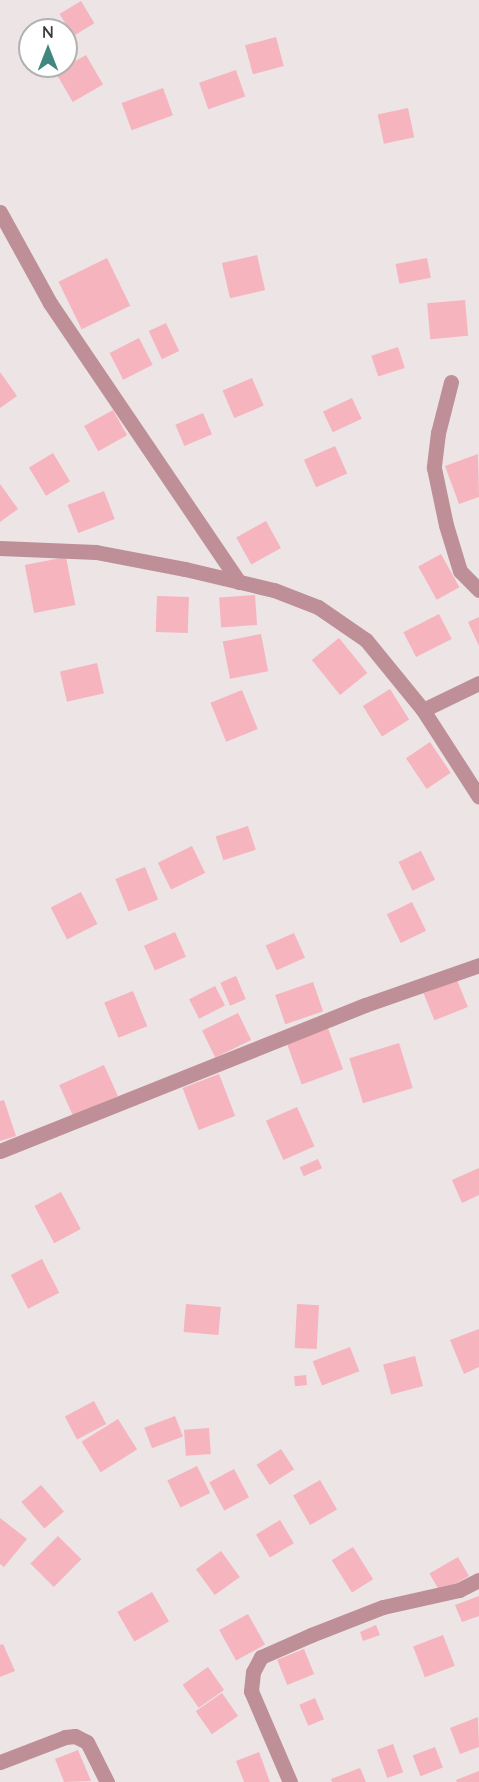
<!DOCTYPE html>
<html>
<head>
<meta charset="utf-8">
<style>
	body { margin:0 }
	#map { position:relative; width:479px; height:1782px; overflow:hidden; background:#ece4e5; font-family:Quicksand,sans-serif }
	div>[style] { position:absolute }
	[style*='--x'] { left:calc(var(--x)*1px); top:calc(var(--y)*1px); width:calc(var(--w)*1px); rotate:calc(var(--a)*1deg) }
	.building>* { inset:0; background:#f6b4bf; transform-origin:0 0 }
	.minor>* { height:15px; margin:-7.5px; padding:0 7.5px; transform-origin:7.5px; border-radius:7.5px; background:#be8f97 }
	span { translate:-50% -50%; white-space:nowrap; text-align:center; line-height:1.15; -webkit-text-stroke:6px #fff; paint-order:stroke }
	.north { position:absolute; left:18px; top:18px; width:60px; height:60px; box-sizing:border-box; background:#fff; border:2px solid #b2b1b1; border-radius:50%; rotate:0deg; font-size:16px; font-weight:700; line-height:24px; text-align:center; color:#3e3b3b }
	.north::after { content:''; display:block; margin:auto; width:21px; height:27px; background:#408780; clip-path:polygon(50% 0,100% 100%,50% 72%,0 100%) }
</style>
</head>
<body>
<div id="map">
	<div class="building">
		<div style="left:81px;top:1px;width:26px;height:25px;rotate:59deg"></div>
		<div style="left:276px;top:37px;width:30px;height:32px;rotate:75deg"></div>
		<div style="left:86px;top:55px;width:34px;height:35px;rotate:60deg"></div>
		<div style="left:236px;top:70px;width:28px;height:39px;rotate:71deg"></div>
		<div style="left:163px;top:88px;width:29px;height:44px;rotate:70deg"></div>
		<div style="left:408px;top:108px;width:30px;height:31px;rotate:78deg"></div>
		<div style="left:257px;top:255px;width:36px;height:36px;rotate:77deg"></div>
		<div style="left:107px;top:258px;width:53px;height:54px;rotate:64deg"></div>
		<div style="left:427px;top:258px;width:20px;height:32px;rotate:79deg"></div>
		<div style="left:465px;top:300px;width:36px;height:38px;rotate:85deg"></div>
		<div style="left:166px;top:323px;width:31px;height:19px;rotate:65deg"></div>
		<div style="left:139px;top:338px;width:30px;height:33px;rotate:63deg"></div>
		<div style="left:398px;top:347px;width:22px;height:28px;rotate:72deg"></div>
		<div style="clip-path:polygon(0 372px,17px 396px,0 408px)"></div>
		<div style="left:252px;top:378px;width:30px;height:32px;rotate:67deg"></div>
		<div style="left:352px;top:398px;width:23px;height:32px;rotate:65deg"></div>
		<div style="left:113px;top:410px;width:29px;height:33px;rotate:61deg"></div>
		<div style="left:203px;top:413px;width:23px;height:30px;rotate:67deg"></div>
		<div style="left:335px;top:446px;width:30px;height:34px;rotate:66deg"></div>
		<div style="left:53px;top:453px;width:33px;height:28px;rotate:59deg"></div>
		<div style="clip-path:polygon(478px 454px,479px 497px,459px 504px,445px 466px)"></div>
		<div style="clip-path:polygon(0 484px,18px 509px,0 522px)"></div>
		<div style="left:104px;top:491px;width:30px;height:39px;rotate:69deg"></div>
		<div style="left:266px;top:521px;width:31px;height:34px;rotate:61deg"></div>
		<div style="left:441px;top:554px;width:38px;height:26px;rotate:61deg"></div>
		<div style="left:66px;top:557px;width:49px;height:42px;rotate:79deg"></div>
		<div style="left:255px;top:595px;width:30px;height:36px;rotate:86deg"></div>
		<div style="left:157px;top:596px;width:32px;height:36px;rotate:2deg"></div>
		<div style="left:439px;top:614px;width:28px;height:40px;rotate:63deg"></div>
		<div style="clip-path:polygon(479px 617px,479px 646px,468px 622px)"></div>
		<div style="left:261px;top:634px;width:38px;height:39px;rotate:79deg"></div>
		<div style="left:339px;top:638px;width:45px;height:35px;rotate:51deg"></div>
		<div style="left:97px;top:663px;width:31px;height:38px;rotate:77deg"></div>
		<div style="left:390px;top:689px;width:36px;height:32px;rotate:58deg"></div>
		<div style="left:242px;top:690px;width:42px;height:34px;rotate:68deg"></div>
		<div style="left:430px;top:742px;width:37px;height:29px;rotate:56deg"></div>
		<div style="left:248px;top:826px;width:25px;height:34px;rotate:72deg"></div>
		<div style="left:192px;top:846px;width:30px;height:38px;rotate:64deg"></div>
		<div style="left:421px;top:851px;width:32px;height:25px;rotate:64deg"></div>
		<div style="left:145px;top:867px;width:35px;height:32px;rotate:68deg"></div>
		<div style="left:81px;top:892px;width:36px;height:34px;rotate:63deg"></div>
		<div style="left:412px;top:902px;width:32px;height:28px;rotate:64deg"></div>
		<div style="left:175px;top:932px;width:27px;height:34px;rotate:66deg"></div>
		<div style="left:294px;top:933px;width:27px;height:31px;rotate:66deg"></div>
		<div style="left:236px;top:976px;width:25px;height:17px;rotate:67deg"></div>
		<div style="left:457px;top:980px;width:29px;height:36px;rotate:68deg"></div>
		<div style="left:313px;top:982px;width:31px;height:40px;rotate:71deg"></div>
		<div style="left:215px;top:986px;width:22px;height:29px;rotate:63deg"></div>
		<div style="left:133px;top:991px;width:38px;height:31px;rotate:68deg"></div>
		<div style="left:238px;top:1013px;width:30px;height:40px;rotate:64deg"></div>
		<div style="left:328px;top:1028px;width:44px;height:44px;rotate:70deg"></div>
		<div style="left:399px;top:1043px;width:47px;height:52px;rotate:73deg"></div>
		<div style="left:104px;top:1065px;width:34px;height:49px;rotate:66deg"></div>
		<div style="left:219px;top:1074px;width:45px;height:39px;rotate:69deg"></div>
		<div style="clip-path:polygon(4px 1100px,16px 1136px,0 1141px,0 1101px)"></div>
		<div style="left:297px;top:1107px;width:43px;height:34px;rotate:66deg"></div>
		<div style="left:318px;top:1159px;width:10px;height:20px;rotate:66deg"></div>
		<div style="clip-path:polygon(479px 1168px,479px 1195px,462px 1203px,452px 1180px)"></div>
		<div style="left:61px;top:1192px;width:42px;height:30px;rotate:62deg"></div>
		<div style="left:42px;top:1259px;width:38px;height:35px;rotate:63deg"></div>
		<div style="left:186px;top:1304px;width:35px;height:28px;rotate:5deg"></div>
		<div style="left:297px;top:1304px;width:22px;height:44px;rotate:3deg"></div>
		<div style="clip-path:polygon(479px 1329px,479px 1367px,464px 1374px,450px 1340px)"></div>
		<div style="left:350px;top:1347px;width:26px;height:40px;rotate:69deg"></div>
		<div style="left:415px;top:1356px;width:31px;height:33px;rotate:75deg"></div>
		<div style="left:306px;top:1375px;width:10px;height:12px;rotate:84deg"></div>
		<div style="left:94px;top:1401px;width:26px;height:33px;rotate:62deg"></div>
		<div style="left:175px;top:1416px;width:22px;height:33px;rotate:69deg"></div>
		<div style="left:118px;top:1419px;width:36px;height:43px;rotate:58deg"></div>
		<div style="left:209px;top:1428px;width:26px;height:25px;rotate:86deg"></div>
		<div style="left:281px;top:1449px;width:24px;height:29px;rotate:57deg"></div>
		<div style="left:197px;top:1466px;width:30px;height:33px;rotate:64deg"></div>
		<div style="left:234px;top:1469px;width:32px;height:28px;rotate:62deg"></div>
		<div style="left:320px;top:1480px;width:34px;height:31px;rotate:60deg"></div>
		<div style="left:41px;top:1485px;width:35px;height:26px;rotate:49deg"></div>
		<div style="clip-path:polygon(0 1518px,27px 1539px,4px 1567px,0 1564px)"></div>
		<div style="left:280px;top:1520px;width:27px;height:28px;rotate:59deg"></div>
		<div style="left:58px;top:1536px;width:33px;height:39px;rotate:45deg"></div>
		<div style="left:353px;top:1547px;width:38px;height:25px;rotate:58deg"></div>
		<div style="left:221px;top:1551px;width:32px;height:31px;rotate:54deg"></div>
		<div style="left:458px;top:1557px;width:22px;height:33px;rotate:60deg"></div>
		<div style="left:152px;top:1592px;width:34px;height:40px;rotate:60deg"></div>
		<div style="clip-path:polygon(479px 1596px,479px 1616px,462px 1622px,455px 1605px)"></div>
		<div style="left:248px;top:1614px;width:35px;height:33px;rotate:61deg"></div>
		<div style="clip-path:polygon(376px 1625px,380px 1635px,363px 1641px,360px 1632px)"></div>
		<div style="left:443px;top:1635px;width:33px;height:32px;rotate:69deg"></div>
		<div style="clip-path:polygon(3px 1644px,15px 1671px,0 1677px,0 1645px)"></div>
		<div style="left:304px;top:1649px;width:27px;height:29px;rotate:68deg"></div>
		<div style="left:208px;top:1667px;width:28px;height:31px;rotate:55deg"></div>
		<div style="left:222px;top:1693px;width:28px;height:32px;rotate:55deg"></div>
		<div style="left:315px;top:1698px;width:23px;height:17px;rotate:67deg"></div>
		<div style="clip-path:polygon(478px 1717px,479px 1747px,460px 1754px,450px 1728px)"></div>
		<div style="left:393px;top:1744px;width:30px;height:17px;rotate:70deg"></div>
		<div style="left:435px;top:1747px;width:22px;height:24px;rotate:69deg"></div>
		<div style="clip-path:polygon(78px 1750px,91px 1781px,64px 1782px,55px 1759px)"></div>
		<div style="clip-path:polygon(259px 1752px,270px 1782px,244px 1782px,236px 1761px)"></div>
		<div style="clip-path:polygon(360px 1768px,366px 1782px,332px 1782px,331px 1779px)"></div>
		<div style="clip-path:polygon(479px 1771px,479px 1782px,457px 1782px,456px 1780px)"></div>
	</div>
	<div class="minor">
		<div style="--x:0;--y:212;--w:104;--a:61.2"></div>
		<div style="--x:50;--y:303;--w:337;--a:55.9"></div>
		<div style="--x:451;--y:382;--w:53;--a:104.3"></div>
		<div style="--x:438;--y:433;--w:35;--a:97"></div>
		<div style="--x:434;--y:468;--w:58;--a:78.1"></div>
		<div style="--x:446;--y:525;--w:48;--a:73.1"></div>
		<div style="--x:460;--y:571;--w:27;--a:45"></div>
		<div style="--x:0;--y:548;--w:96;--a:2.4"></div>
		<div style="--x:96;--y:552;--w:91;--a:10.8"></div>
		<div style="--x:185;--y:569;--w:91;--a:13.3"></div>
		<div style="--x:274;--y:590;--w:47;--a:21.1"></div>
		<div style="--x:318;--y:607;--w:58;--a:34.5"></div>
		<div style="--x:366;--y:640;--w:90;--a:50.8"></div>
		<div style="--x:423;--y:710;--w:103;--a:57.2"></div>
		<div style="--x:423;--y:710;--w:62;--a:-25.7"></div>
		<div style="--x:0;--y:1151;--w:393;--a:-21.8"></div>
		<div style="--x:365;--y:1005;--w:121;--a:-19.3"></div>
		<div style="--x:0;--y:1762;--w:70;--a:-21"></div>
		<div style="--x:65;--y:1737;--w:10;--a:-6"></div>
		<div style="--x:75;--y:1736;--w:13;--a:27"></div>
		<div style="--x:87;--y:1742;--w:45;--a:63.4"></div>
		<div style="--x:290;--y:1782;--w:99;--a:-113.2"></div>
		<div style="--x:251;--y:1691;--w:19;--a:-84"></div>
		<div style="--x:253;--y:1672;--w:17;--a:-62"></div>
		<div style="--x:261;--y:1657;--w:55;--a:-23.7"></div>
		<div style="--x:311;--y:1635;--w:77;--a:-21.3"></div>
		<div style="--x:383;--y:1607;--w:78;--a:-12.6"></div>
		<div style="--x:459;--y:1590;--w:22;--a:-27"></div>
	</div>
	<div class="north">N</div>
</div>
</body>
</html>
